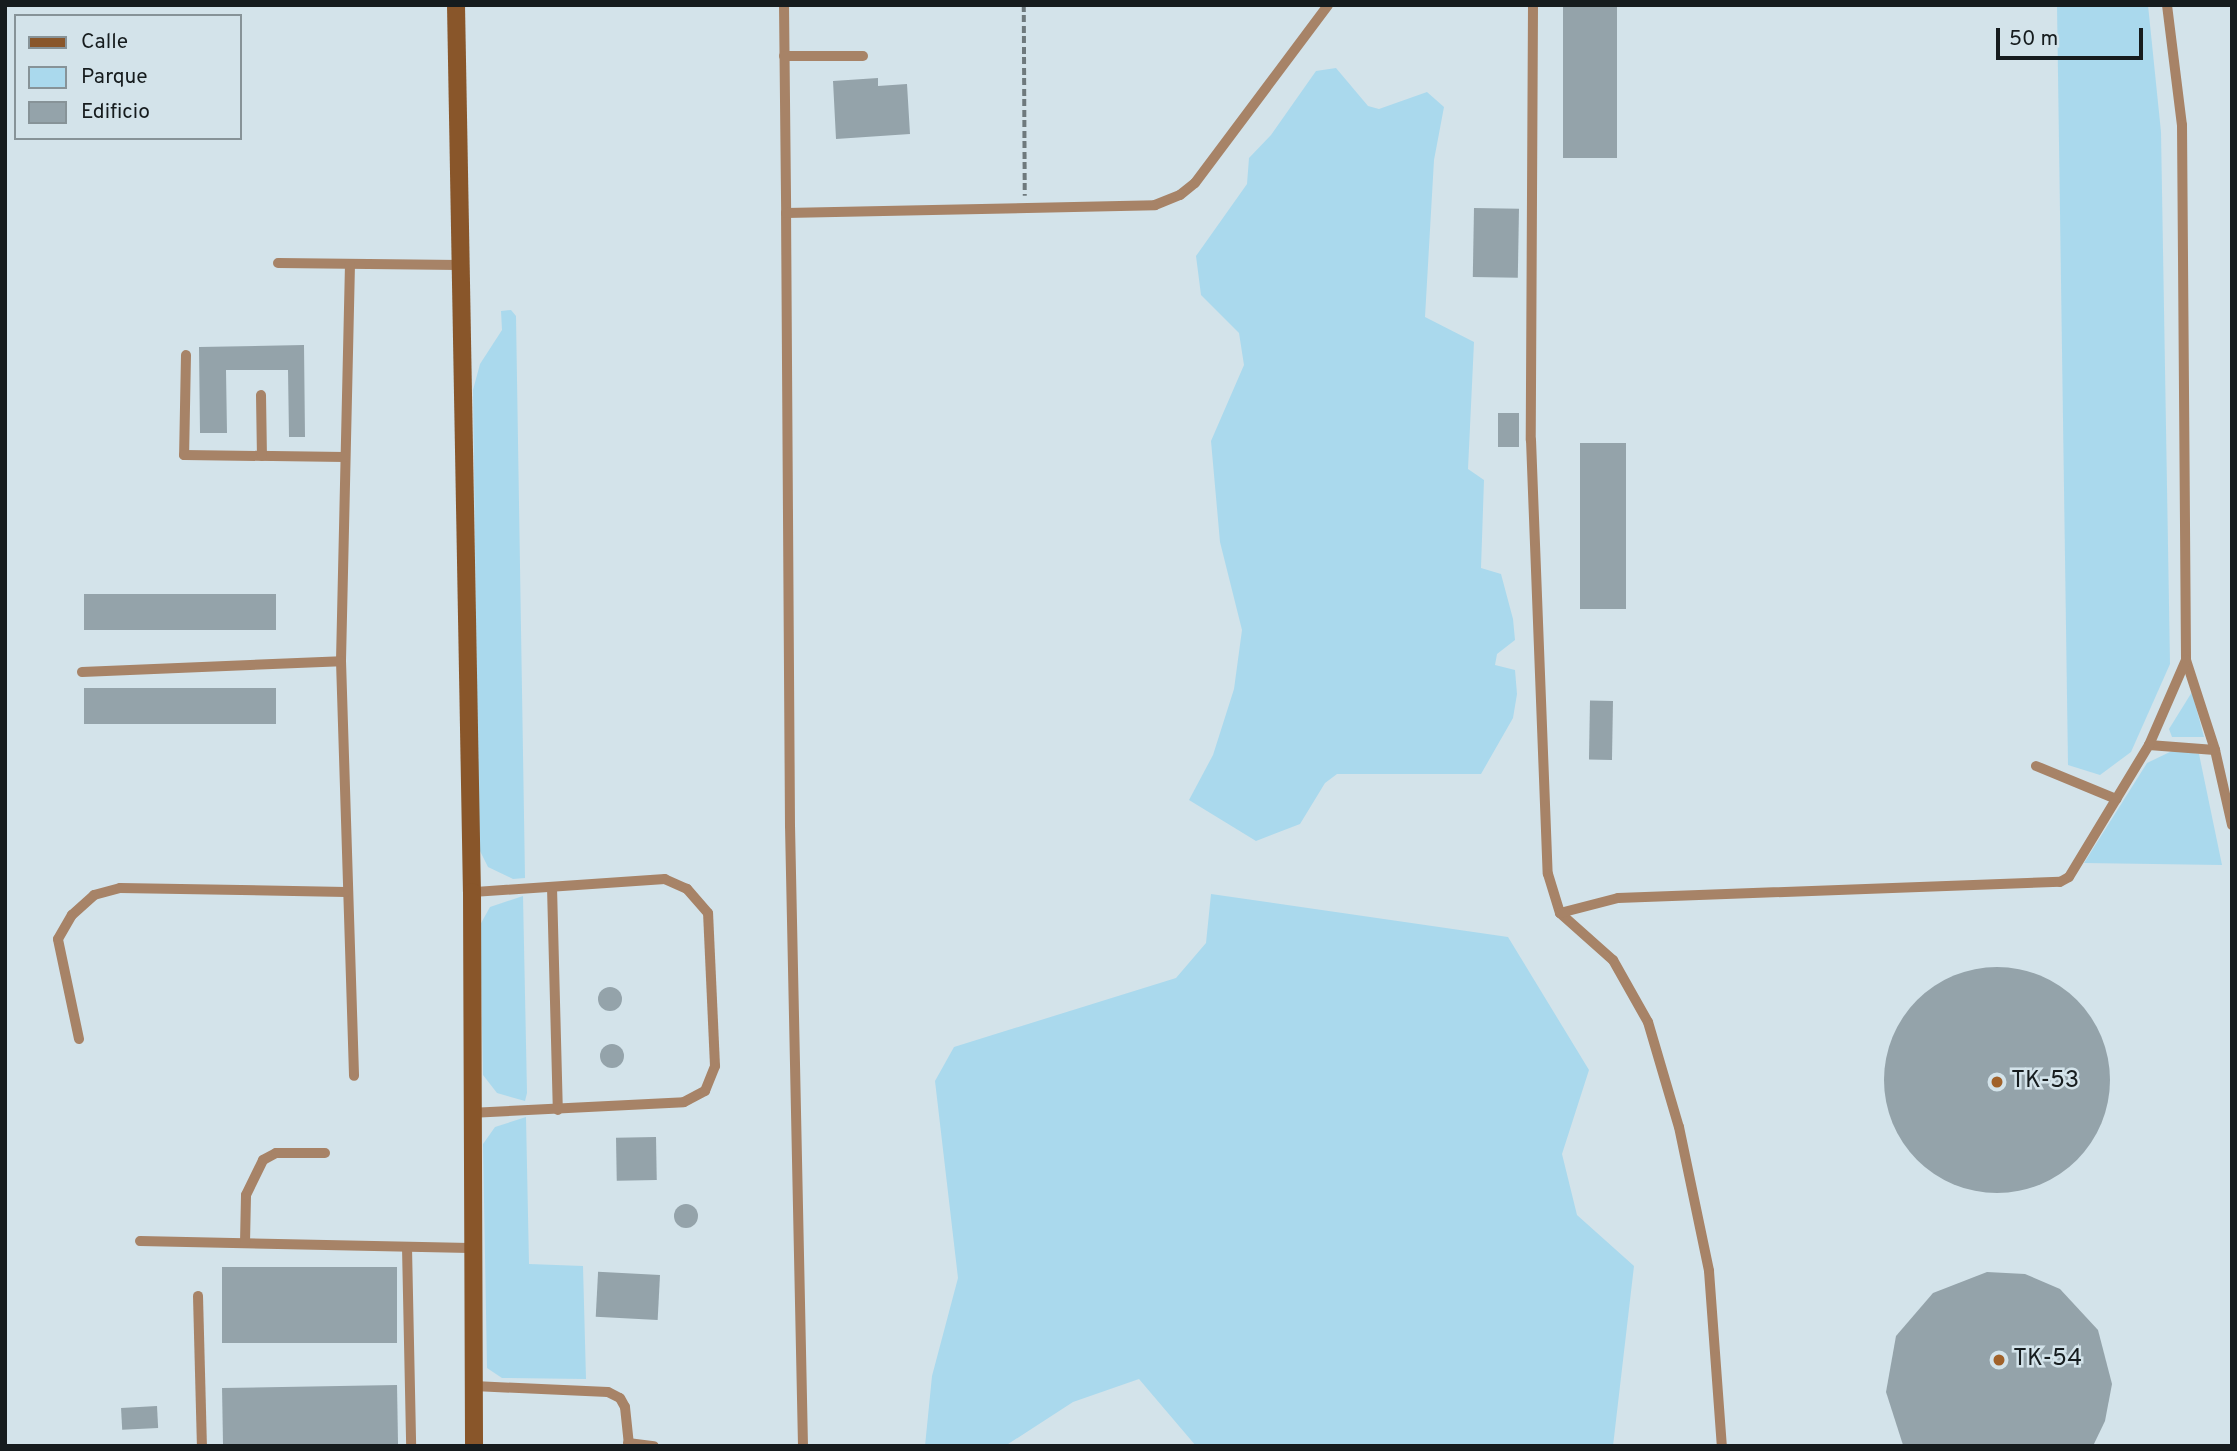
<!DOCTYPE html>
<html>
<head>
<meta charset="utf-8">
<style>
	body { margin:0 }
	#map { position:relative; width:2237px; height:1451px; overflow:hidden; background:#d3e3ea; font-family:Overpass,sans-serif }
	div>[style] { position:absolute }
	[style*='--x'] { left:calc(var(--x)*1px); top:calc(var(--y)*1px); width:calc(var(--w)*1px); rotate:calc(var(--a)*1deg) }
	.green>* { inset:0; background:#aad9ed }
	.building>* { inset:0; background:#94a3aa; transform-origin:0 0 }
	.round { border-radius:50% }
	.path>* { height:3.5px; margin-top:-1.75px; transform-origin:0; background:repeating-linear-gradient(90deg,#6e797d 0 7px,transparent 0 10.5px) }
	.lane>* { height:10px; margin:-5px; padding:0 5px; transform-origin:5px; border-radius:5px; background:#a78367 }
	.secondary>* { height:18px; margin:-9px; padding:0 9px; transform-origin:9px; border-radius:9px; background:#89562a }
	.dots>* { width:19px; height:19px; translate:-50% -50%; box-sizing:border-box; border:4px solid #d3e3ea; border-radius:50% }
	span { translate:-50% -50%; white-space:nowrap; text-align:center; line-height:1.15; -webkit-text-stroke:5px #d3e3ea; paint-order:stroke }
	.poi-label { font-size:24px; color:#161c1e }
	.left { translate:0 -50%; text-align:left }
	.frame { position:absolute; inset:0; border:7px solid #161c1e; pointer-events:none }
	.legend { position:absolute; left:14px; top:14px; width:228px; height:126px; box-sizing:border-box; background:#d3e3ea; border:2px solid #879398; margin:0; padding:9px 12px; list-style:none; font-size:21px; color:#161c1e }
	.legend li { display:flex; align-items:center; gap:14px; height:35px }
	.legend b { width:35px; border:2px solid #879398 }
	.scale { position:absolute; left:1996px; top:28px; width:147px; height:32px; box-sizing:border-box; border:4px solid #161c1e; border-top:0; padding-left:9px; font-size:21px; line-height:24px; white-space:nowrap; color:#161c1e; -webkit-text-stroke:5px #d3e3ea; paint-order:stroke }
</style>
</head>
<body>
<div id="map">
	<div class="green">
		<div style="clip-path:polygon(2057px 5px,2148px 5px,2161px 132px,2170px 664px,2131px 752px,2100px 775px,2068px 765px)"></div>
		<div style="clip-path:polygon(1336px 68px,1368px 106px,1379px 109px,1427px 92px,1444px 107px,1434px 160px,1425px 317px,1474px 342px,1468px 469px,1484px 480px,1481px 568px,1501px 574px,1513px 619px,1515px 640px,1497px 654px,1495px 665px,1515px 670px,1517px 694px,1513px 718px,1481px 774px,1337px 774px,1325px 783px,1300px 824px,1256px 841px,1189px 800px,1213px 755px,1234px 689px,1242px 630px,1220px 542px,1211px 441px,1244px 365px,1239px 333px,1201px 295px,1196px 256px,1247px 184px,1249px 158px,1271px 135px,1316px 71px)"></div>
		<div style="clip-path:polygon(511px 310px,516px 316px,525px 878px,513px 879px,488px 867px,479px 849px,473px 390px,480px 364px,502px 330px,501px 311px)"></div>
		<div style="clip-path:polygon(2192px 692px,2204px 737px,2172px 737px,2169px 729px)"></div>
		<div style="clip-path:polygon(2174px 750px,2199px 754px,2222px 865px,2084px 863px,2147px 763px)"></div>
		<div style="clip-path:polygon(1211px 894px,1508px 937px,1589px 1070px,1562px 1154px,1577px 1215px,1634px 1266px,1613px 1446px,1196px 1446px,1139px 1379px,1073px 1402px,1005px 1446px,925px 1446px,932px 1376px,958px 1278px,935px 1081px,954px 1047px,1176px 978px,1206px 943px)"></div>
		<div style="clip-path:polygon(523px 896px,527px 1093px,525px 1101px,497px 1093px,483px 1075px,480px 925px,490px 907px)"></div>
		<div style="clip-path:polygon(526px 1117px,529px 1264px,583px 1266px,586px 1379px,502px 1378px,487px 1368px,483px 1144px,495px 1127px)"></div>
	</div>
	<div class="building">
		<div style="left:1563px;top:5px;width:54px;height:153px"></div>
		<div style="clip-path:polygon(878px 78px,878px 86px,907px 84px,910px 134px,836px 139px,833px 81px)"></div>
		<div style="left:1474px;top:208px;width:45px;height:69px;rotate:1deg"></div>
		<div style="clip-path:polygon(304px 345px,305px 437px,289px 437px,288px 370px,226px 370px,227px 433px,200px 433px,199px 347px)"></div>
		<div style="left:1498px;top:413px;width:21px;height:34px"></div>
		<div style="left:1626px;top:443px;width:166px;height:46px;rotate:90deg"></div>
		<div style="left:276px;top:594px;width:36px;height:192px;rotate:90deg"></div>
		<div style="left:276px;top:688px;width:36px;height:192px;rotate:90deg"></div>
		<div style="left:1613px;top:701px;width:59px;height:23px;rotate:91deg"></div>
		<div class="round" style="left:1884px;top:967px;width:226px;height:226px"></div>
		<div class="round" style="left:598px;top:987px;width:24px;height:24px"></div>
		<div class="round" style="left:600px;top:1044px;width:24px;height:24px"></div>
		<div style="left:656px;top:1137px;width:43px;height:40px;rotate:89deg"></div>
		<div class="round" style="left:674px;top:1204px;width:24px;height:24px"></div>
		<div style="left:397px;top:1267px;width:76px;height:175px;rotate:90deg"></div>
		<div style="clip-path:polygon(1987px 1272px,2025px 1274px,2060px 1289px,2098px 1330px,2112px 1384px,2105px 1421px,2093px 1446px,1903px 1445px,1886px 1392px,1896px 1336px,1933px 1293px)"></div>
		<div style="left:660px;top:1275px;width:45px;height:62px;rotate:93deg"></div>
		<div style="left:397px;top:1385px;width:61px;height:175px;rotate:89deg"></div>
		<div style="left:157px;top:1406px;width:22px;height:36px;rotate:87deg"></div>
	</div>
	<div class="path">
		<div style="--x:1024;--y:5;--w:191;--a:89.7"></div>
	</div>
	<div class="lane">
		<div style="--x:784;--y:5;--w:208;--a:89.4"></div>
		<div style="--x:1533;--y:5;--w:435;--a:90.3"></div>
		<div style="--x:1531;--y:440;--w:434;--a:87.8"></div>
		<div style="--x:1548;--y:874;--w:41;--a:72.9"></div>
		<div style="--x:1560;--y:913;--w:71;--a:41.6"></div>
		<div style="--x:1613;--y:960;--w:71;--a:60.6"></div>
		<div style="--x:1648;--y:1022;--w:109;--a:73.6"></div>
		<div style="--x:1679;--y:1127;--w:147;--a:78.2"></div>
		<div style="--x:1709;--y:1271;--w:175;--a:85.8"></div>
		<div style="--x:2167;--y:5;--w:121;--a:82.9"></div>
		<div style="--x:2182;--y:125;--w:535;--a:89.57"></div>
		<div style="--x:2186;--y:660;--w:95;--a:72.1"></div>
		<div style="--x:2215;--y:750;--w:77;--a:77.2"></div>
		<div style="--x:784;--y:56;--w:79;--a:0"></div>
		<div style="--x:278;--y:263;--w:181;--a:0.6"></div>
		<div style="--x:350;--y:264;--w:397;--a:91.3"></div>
		<div style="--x:341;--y:661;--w:415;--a:88.2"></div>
		<div style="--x:186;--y:355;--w:100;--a:91.1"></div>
		<div style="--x:184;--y:455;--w:161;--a:0.7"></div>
		<div style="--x:261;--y:395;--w:61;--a:89.1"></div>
		<div style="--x:82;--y:672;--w:259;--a:-2.4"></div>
		<div style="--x:2149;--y:745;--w:66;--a:4.3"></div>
		<div style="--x:2036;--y:766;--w:87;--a:22.4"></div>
		<div style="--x:552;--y:887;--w:223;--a:88.5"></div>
		<div style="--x:1560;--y:913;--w:60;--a:-14.5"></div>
		<div style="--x:1618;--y:898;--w:442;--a:-2.1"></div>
		<div style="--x:2060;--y:882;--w:10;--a:-29"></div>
		<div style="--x:2069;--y:877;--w:154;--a:-58.8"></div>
		<div style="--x:2149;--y:745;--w:93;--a:-66.5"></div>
		<div style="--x:79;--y:1039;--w:102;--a:-101.9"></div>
		<div style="--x:58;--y:939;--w:28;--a:-60"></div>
		<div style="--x:72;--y:915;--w:30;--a:-42"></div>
		<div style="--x:94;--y:895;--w:27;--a:-15"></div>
		<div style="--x:120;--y:888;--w:226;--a:1"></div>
		<div style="--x:470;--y:1113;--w:214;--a:-2.9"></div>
		<div style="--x:684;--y:1102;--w:24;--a:-28"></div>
		<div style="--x:705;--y:1091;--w:27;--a:-68"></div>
		<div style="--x:715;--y:1066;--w:153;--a:-92.6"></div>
		<div style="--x:708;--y:913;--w:32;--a:-131"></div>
		<div style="--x:687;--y:889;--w:24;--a:-156"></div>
		<div style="--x:665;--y:879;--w:193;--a:176.1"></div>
		<div style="--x:140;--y:1241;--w:330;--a:1.2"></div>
		<div style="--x:245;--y:1243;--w:48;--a:-88.8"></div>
		<div style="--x:246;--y:1195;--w:39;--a:-64"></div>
		<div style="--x:263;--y:1160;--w:15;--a:-28"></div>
		<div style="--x:276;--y:1153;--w:49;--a:0"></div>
		<div style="--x:407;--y:1247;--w:199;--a:88.8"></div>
		<div style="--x:198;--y:1296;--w:150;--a:88.5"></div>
		<div style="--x:474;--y:1386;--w:134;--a:2.6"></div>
		<div style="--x:608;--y:1392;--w:13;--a:27"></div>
		<div style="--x:620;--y:1398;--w:10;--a:61"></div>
		<div style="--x:625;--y:1407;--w:39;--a:84"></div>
		<div style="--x:628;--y:1443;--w:26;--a:7"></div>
		<div style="--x:803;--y:1446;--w:620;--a:-91.2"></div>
		<div style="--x:790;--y:826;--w:613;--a:-90.37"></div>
		<div style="--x:786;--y:213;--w:369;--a:-1.2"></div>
		<div style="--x:1155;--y:205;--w:27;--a:-22"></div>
		<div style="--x:1180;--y:195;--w:19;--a:-39"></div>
		<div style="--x:1195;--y:183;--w:222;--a:-53.2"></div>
	</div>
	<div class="secondary">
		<div style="--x:456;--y:5;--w:887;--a:88.97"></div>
		<div style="--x:472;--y:892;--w:554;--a:89.79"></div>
	</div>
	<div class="dots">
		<div style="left:1997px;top:1082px;background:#a1622a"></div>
		<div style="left:1999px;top:1360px;background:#a1622a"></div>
	</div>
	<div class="poi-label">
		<span class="left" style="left:2011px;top:1082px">TK-53</span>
		<span class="left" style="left:2013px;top:1360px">TK-54</span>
	</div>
	<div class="frame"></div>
	<ul class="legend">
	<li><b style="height:9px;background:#89562a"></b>Calle</li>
	<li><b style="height:19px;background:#aad9ed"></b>Parque</li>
	<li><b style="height:19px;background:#94a3aa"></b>Edificio</li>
	</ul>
	<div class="scale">50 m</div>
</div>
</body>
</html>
